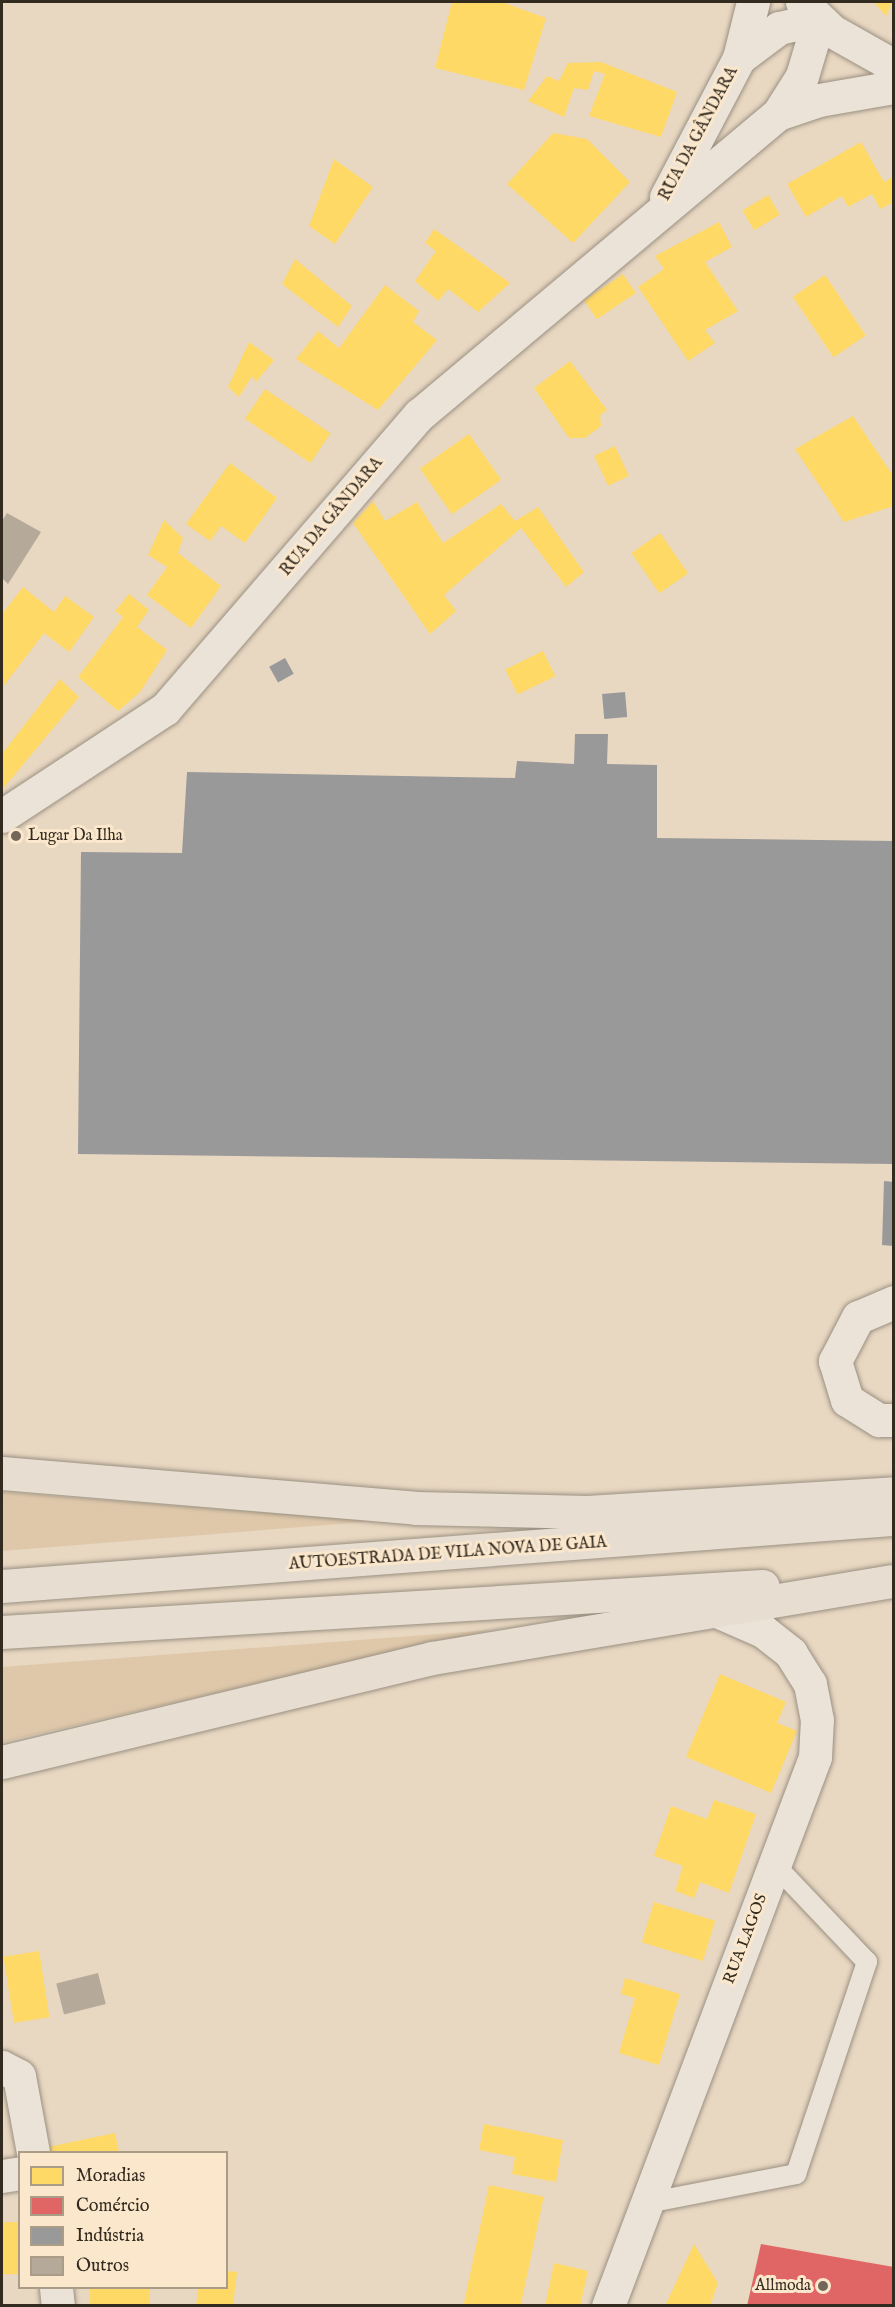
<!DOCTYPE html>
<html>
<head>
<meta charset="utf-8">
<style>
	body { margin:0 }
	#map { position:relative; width:895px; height:2307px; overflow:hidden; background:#e8d7c1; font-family:"IM FELL English",serif }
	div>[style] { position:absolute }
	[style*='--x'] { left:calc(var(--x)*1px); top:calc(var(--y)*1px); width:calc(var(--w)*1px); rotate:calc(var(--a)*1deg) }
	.green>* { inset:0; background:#dfc8aa }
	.homes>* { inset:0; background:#ffd966; transform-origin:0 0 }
	.shops>* { inset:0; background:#e06666 }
	.industry>* { inset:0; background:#999; transform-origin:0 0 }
	.building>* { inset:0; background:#b5a99a; transform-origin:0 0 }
	.roads { filter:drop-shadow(0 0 2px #9a9082) drop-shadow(0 0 2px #9a9082) }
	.service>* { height:20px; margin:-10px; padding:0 10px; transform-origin:10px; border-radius:10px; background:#ebe3d7 }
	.minor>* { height:33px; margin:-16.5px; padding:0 16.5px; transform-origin:16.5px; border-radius:16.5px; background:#ebe3d7 }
	.secondary>* { height:33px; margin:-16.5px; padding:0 16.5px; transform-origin:16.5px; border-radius:16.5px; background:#ebe3d7 }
	.motorway>* { height:33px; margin:-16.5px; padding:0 16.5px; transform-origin:16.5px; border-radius:16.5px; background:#e7ded1 }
	.dots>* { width:16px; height:16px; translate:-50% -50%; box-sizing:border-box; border:3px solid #fbe7cc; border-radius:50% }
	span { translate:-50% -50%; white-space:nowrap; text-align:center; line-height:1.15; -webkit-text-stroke:6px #fbe7cc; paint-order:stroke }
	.street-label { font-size:16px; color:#332b20 }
	.poi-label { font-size:16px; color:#332b20 }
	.left { translate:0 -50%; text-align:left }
	.right { translate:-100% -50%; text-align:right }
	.frame { position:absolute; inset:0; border:3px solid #332b20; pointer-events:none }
	.legend { position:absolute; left:18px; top:2151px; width:210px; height:138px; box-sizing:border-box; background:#fbe7cc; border:2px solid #ab9c87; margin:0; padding:8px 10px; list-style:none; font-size:18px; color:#332b20 }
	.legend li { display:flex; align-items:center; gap:12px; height:30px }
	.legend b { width:30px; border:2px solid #ab9c87 }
</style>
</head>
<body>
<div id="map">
	<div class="green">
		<div style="clip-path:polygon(2px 1492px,376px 1521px,2px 1551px)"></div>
		<div style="clip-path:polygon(491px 1630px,2px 1742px,2px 1667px)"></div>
	</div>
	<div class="homes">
		<div style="clip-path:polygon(452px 2px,502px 2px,546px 18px,524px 90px,435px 68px)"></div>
		<div style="clip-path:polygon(874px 2px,892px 2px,886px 16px)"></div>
		<div style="clip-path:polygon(601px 62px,677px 92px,661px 137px,589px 116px,605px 74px,594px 71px,588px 90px,574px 88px,564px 117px,528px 101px,547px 76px,559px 81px,568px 63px)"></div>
		<div style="clip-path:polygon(553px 133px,587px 139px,630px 182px,573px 243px,507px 184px)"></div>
		<div style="clip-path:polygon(861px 142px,884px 182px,894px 176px,894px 202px,880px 209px,872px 194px,848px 207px,842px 196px,806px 217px,787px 184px)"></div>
		<div style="clip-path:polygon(334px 159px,373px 187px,335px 244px,309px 226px)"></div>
		<div style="left:768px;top:195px;width:23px;height:30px;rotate:59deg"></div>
		<div style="clip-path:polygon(719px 222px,732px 247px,705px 262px,738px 311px,705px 330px,715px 343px,688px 361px,638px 287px,664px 269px,655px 256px)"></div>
		<div style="clip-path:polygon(434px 229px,510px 283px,478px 312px,448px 289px,438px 301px,415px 281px,436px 251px,425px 243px)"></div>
		<div style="clip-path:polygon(295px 259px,352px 306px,338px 327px,282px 284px)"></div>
		<div style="left:623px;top:274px;width:23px;height:47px;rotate:56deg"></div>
		<div style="left:825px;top:275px;width:73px;height:39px;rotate:56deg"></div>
		<div style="clip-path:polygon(385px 285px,419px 311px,413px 322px,437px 340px,378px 410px,296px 359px,318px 331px,339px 348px)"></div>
		<div style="clip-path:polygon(249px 342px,274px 360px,256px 382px,252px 376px,239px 397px,228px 387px)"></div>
		<div style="clip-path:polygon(570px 361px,607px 410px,600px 415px,601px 426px,585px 438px,569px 438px,534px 388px)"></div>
		<div style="left:265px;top:389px;width:79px;height:36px;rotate:34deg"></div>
		<div style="clip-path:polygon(853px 416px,894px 477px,894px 506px,844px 522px,795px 449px)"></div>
		<div style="left:469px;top:434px;width:56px;height:60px;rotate:55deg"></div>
		<div style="left:615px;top:446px;width:33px;height:23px;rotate:65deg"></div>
		<div style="clip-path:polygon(230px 463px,277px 498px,245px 543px,221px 526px,210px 541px,186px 524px)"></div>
		<div style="clip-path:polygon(373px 501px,385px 521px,417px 502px,443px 543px,501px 504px,515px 521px,538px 507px,584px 572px,566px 587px,521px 528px,444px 595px,456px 611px,430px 634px,353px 523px)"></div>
		<div style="clip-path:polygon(164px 520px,183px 538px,178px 553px,221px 586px,191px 628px,147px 595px,167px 567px,148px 555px)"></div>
		<div style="left:660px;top:533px;width:49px;height:35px;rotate:55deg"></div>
		<div style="clip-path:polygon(23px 587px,54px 612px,65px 596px,94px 617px,69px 652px,44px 633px,2px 688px,2px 614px)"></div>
		<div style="clip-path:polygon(129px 594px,149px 610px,137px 627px,167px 650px,140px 692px,118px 711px,78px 677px,123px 617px,115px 611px)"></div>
		<div style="left:543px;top:651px;width:28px;height:42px;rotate:64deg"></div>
		<div style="clip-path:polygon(60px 679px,79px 697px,2px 790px,2px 754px)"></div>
		<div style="clip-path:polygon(720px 1674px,786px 1702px,777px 1723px,797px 1731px,771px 1793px,686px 1757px)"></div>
		<div style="clip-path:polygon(714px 1800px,756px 1814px,729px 1893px,700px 1882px,694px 1898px,675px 1891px,683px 1866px,654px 1856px,671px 1806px,707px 1819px)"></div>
		<div style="left:654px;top:1902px;width:64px;height:42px;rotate:17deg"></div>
		<div style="left:39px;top:1951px;width:67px;height:36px;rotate:81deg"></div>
		<div style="clip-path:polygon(625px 1978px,680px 1994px,659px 2065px,619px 2053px,635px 1998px,621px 1994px)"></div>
		<div style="clip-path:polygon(484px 2124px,563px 2140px,556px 2182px,512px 2174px,515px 2157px,479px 2150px)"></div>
		<div style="clip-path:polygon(115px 2133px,119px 2152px,49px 2152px,48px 2147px)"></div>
		<div style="left:489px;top:2185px;width:56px;height:124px;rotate:12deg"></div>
		<div style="left:18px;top:2222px;width:52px;height:16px;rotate:89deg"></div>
		<div style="clip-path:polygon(694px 2244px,718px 2283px,710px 2306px,665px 2306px)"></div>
		<div style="clip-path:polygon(554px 2263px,588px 2271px,580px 2306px,545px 2306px)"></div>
		<div style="clip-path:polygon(226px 2271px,237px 2272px,233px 2306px,196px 2306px,198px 2288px,226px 2288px)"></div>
		<div style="left:90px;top:2288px;width:60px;height:18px"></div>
	</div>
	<div class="shops">
		<div style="clip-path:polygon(761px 2244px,894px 2267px,894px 2306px,747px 2306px)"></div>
	</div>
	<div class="industry">
		<div style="left:285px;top:658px;width:18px;height:18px;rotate:61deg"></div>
		<div style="left:625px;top:692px;width:25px;height:23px;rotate:85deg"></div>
		<div style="clip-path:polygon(575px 734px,608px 734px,607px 764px,657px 765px,657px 838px,894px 841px,894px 1164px,78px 1154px,81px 852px,182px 853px,187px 772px,515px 778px,517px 761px,574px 764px)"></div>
		<div style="clip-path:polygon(884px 1181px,894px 1182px,894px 1246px,882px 1245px)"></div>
	</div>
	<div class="building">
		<div style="clip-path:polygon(7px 513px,41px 532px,8px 584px,2px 578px,2px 521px)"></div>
		<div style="left:98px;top:1973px;width:32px;height:43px;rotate:76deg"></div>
	</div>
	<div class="roads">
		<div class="service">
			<div style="--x:647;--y:2203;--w:152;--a:-11"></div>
			<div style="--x:796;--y:2174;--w:224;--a:-71.5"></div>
			<div style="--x:867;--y:1962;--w:135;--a:-133.5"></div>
		</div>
		<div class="minor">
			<div style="--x:894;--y:1302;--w:39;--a:157"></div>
			<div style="--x:858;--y:1317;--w:50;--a:117.6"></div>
			<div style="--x:835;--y:1361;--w:41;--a:72.9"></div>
			<div style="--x:847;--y:1400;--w:38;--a:32"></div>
			<div style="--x:879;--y:1420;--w:15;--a:0"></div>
			<div style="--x:2;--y:2067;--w:19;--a:28"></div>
			<div style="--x:19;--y:2076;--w:77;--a:79.6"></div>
			<div style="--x:2;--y:2176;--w:18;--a:-9"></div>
			<div style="--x:56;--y:2288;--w:18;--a:84"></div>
			<div style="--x:608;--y:2306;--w:587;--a:-69.34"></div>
			<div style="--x:815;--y:1757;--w:37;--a:-87"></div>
			<div style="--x:817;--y:1720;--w:37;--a:-101"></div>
			<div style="--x:810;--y:1684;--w:36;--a:-122"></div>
			<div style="--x:791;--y:1653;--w:36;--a:-142"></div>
			<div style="--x:763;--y:1631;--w:50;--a:-156.5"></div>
		</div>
		<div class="secondary">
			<div style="--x:802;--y:2;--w:42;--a:44"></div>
			<div style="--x:832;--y:31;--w:71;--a:29.4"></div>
			<div style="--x:739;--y:58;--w:50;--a:-36.9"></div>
			<div style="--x:779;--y:28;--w:41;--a:-12.7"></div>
			<div style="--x:778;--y:114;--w:43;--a:-18.9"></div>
			<div style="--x:819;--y:100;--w:76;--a:-9.8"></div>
			<div style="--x:666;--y:197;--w:157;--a:-62.3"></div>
			<div style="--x:739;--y:58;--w:58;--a:-76"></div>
			<div style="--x:2;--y:816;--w:195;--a:-33.3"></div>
			<div style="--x:165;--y:709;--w:389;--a:-49.2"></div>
			<div style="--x:419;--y:415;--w:468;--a:-40"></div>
			<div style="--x:778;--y:114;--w:45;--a:-57.7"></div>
			<div style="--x:802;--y:76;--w:59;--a:-73.4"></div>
		</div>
		<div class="motorway">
			<div style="--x:2;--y:1473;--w:414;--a:4.8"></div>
			<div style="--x:415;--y:1508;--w:172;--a:1.3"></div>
			<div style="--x:587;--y:1512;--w:308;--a:-3.5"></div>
			<div style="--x:2;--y:1586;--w:895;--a:-4.3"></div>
			<div style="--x:2;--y:1632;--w:762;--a:-3.46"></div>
			<div style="--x:2;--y:1762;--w:442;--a:-13.6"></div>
			<div style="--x:432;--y:1658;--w:465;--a:-9.5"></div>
		</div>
	</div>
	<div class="dots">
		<div style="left:16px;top:836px;background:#726758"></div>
		<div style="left:823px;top:2286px;background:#726758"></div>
	</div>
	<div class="street-label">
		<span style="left:699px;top:134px;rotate:-62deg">RUA DA GÂNDARA</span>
		<span style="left:332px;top:517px;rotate:-50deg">RUA DA GÂNDARA</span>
		<span style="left:448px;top:1554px;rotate:-4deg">AUTOESTRADA DE VILA NOVA DE GAIA</span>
		<span style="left:746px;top:1939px;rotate:-69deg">RUA LAGOS</span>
	</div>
	<div class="poi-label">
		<span class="left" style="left:28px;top:836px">Lugar Da Ilha</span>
		<span class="right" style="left:811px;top:2286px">Allmoda</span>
	</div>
	<div class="frame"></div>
	<ul class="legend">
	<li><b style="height:16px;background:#ffd966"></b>Moradias</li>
	<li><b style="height:16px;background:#e06666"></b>Comércio</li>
	<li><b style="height:16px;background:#999"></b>Indústria</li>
	<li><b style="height:16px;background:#b5a99a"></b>Outros</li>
	</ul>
</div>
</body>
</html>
